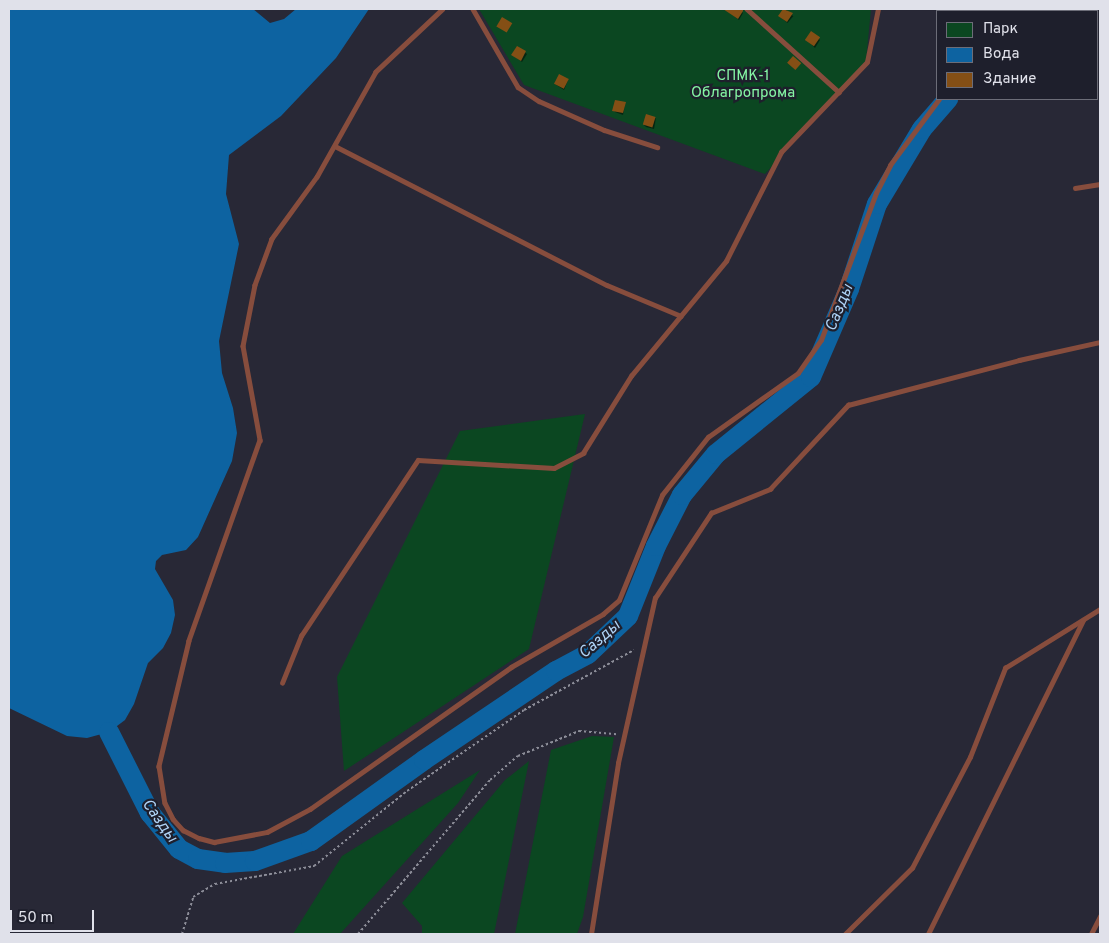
<!DOCTYPE html>
<html>
<head>
<meta charset="utf-8">
<style>
	body { margin:0 }
	#map { position:relative; width:1109px; height:943px; overflow:hidden; background:#282836; font-family:Overpass,sans-serif }
	div>[style] { position:absolute }
	[style*='--x'] { left:calc(var(--x)*1px); top:calc(var(--y)*1px); width:calc(var(--w)*1px); rotate:calc(var(--a)*1deg) }
	.green>* { inset:0; background:#0b4721 }
	.water>* { inset:0; background:#0d63a1 }
	.shadow>* { inset:0; background:#0007; transform-origin:0 0 }
	.river>* { height:20px; margin:-10px; padding:0 10px; transform-origin:10px; border-radius:10px; background:#0d63a1 }
	.building>* { inset:0; background:#844f15; transform-origin:0 0 }
	.path>* { height:2px; margin-top:-1px; transform-origin:0; background:repeating-linear-gradient(90deg,#8c8d98 0 2.5px,transparent 0 5px) }
	.lane>* { height:4.5px; margin:-2.25px; padding:0 2.25px; transform-origin:2.25px; border-radius:2.25px; background:#874d3d }
	span { translate:-50% -50%; white-space:nowrap; text-align:center; line-height:1.15; -webkit-text-stroke:4.5px #1e1f2c; paint-order:stroke }
	.park-label { font-size:15px; color:#85f6a4 }
	.water-label { font-size:16px; color:#afd3f6; font-style:italic }
	.frame { position:absolute; inset:0; border:10px solid #e0e1ea; pointer-events:none }
	.legend { position:absolute; left:936px; top:10px; width:162px; height:90px; box-sizing:border-box; background:#1e1f2c; border:1px solid #6c6d78; margin:0; padding:6px 9px; list-style:none; font-size:15px; color:#e0e1ea }
	.legend li { display:flex; align-items:center; gap:10px; height:25px }
	.legend b { width:25px; border:1px solid #6c6d78 }
	.scale { position:absolute; left:10px; top:910px; width:84px; height:22px; box-sizing:border-box; border:2px solid #e0e1ea; border-top:0; padding-left:6px; font-size:15px; line-height:18px; white-space:nowrap; color:#e0e1ea; -webkit-text-stroke:4px #1e1f2c; paint-order:stroke }
</style>
</head>
<body>
<div id="map">
	<div class="green">
		<div style="clip-path:polygon(479px 9px,871px 9px,866px 61px,765px 174px,524px 85px)"></div>
		<div style="clip-path:polygon(585px 414px,529px 649px,344px 771px,337px 677px,460px 431px)"></div>
		<div style="clip-path:polygon(592px 736px,614px 737px,583px 917px,577px 934px,515px 934px,551px 750px)"></div>
		<div style="clip-path:polygon(529px 761px,494px 934px,422px 934px,422px 926px,402px 903px,505px 780px)"></div>
		<div style="clip-path:polygon(480px 770px,458px 803px,340px 934px,293px 934px,342px 856px)"></div>
	</div>
	<div class="water">
		<div style="clip-path:polygon(9px 9px,253px 9px,270px 23px,284px 19px,296px 9px,369px 9px,336px 58px,281px 116px,229px 155px,226px 194px,239px 244px,219px 341px,222px 373px,233px 408px,237px 433px,232px 461px,198px 537px,186px 550px,162px 555px,156px 561px,155px 569px,173px 600px,175px 615px,171px 633px,163px 648px,148px 663px,134px 704px,125px 720px,109px 732px,87px 738px,67px 736px,9px 708px)"></div>
	</div>
	<div class="shadow">
		<div style="clip-path:polygon(733px 9px,739px 9px,743px 13px,739px 20px,730px 13px)"></div>
		<div style="left:785px;top:9px;width:11px;height:9px;rotate:41deg"></div>
		<div style="clip-path:polygon(812px 33px,820px 40px,815px 48px,807px 40px)"></div>
		<div style="clip-path:polygon(517px 47px,527px 54px,522px 62px,513px 55px)"></div>
		<div style="clip-path:polygon(568px 80px,564px 90px,555px 84px)"></div>
		<div style="clip-path:polygon(625px 104px,623px 115px,615px 112px,614px 110px)"></div>
		<div style="clip-path:polygon(656px 118px,654px 129px,646px 127px,644px 125px)"></div>
	</div>
	<div class="river">
		<div style="--x:1054;--y:11;--w:5;--a:-22"></div>
		<div style="--x:109;--y:732;--w:91;--a:63.2"></div>
		<div style="--x:150;--y:813;--w:46;--a:51.1"></div>
		<div style="--x:179;--y:849;--w:21;--a:28"></div>
		<div style="--x:198;--y:859;--w:27;--a:8"></div>
		<div style="--x:225;--y:863;--w:30;--a:-4"></div>
		<div style="--x:255;--y:861;--w:59;--a:-19.7"></div>
		<div style="--x:311;--y:841;--w:139;--a:-35.6"></div>
		<div style="--x:424;--y:760;--w:159;--a:-34"></div>
		<div style="--x:556;--y:671;--w:36;--a:-28"></div>
		<div style="--x:588;--y:654;--w:55;--a:-43.5"></div>
		<div style="--x:628;--y:616;--w:75;--a:-68.2"></div>
		<div style="--x:656;--y:546;--w:57;--a:-63"></div>
		<div style="--x:682;--y:495;--w:53;--a:-50.3"></div>
		<div style="--x:716;--y:454;--w:122;--a:-39"></div>
		<div style="--x:811;--y:377;--w:96;--a:-66.6"></div>
		<div style="--x:849;--y:289;--w:89;--a:-71.8"></div>
		<div style="--x:877;--y:204;--w:87;--a:-59"></div>
		<div style="--x:922;--y:129;--w:40;--a:-49"></div>
	</div>
	<div class="building">
		<div style="clip-path:polygon(723px 9px,743px 9px,743px 11px,738px 19px)"></div>
		<div style="clip-path:polygon(783px 9px,793px 13px,787px 22px,778px 16px)"></div>
		<div style="left:502px;top:17px;width:12px;height:11px;rotate:31deg"></div>
		<div style="left:811px;top:31px;width:11px;height:11px;rotate:34deg"></div>
		<div style="clip-path:polygon(517px 46px,526px 51px,521px 61px,511px 55px)"></div>
		<div style="left:793px;top:56px;width:11px;height:9px;rotate:41deg"></div>
		<div style="left:559px;top:74px;width:11px;height:11px;rotate:27deg"></div>
		<div style="clip-path:polygon(615px 100px,626px 102px,623px 113px,612px 111px)"></div>
		<div style="left:646px;top:114px;width:10px;height:11px;rotate:17deg"></div>
	</div>
	<div class="path">
		<div style="--x:182;--y:934;--w:39;--a:-73"></div>
		<div style="--x:193;--y:897;--w:26;--a:-31"></div>
		<div style="--x:215;--y:884;--w:101;--a:-10.3"></div>
		<div style="--x:314;--y:866;--w:119;--a:-38.9"></div>
		<div style="--x:407;--y:791;--w:142;--a:-34.7"></div>
		<div style="--x:524;--y:710;--w:125;--a:-28.6"></div>
		<div style="--x:358;--y:934;--w:203;--a:-49.4"></div>
		<div style="--x:490;--y:780;--w:37;--a:-41"></div>
		<div style="--x:518;--y:756;--w:66;--a:-22.3"></div>
		<div style="--x:579;--y:731;--w:38;--a:5"></div>
	</div>
	<div class="lane">
		<div style="--x:443;--y:9;--w:92;--a:136.8"></div>
		<div style="--x:376;--y:72;--w:120;--a:119.3"></div>
		<div style="--x:317;--y:177;--w:77;--a:126"></div>
		<div style="--x:272;--y:239;--w:49;--a:110.3"></div>
		<div style="--x:255;--y:285;--w:62;--a:101.1"></div>
		<div style="--x:243;--y:346;--w:96;--a:79.7"></div>
		<div style="--x:260;--y:440;--w:213;--a:109.5"></div>
		<div style="--x:189;--y:641;--w:129;--a:103.5"></div>
		<div style="--x:159;--y:766;--w:37;--a:81"></div>
		<div style="--x:165;--y:803;--w:18;--a:63"></div>
		<div style="--x:173;--y:819;--w:15;--a:48"></div>
		<div style="--x:183;--y:830;--w:18;--a:27"></div>
		<div style="--x:199;--y:838;--w:16;--a:15"></div>
		<div style="--x:214;--y:842;--w:54;--a:-10.7"></div>
		<div style="--x:267;--y:832;--w:49;--a:-28.1"></div>
		<div style="--x:310;--y:809;--w:246;--a:-35.2"></div>
		<div style="--x:511;--y:667;--w:106;--a:-29.9"></div>
		<div style="--x:603;--y:614;--w:21;--a:-41"></div>
		<div style="--x:619;--y:600;--w:113;--a:-67.7"></div>
		<div style="--x:662;--y:495;--w:74;--a:-51.6"></div>
		<div style="--x:708;--y:437;--w:110;--a:-35.4"></div>
		<div style="--x:798;--y:373;--w:40;--a:-55.1"></div>
		<div style="--x:821;--y:340;--w:157;--a:-69.5"></div>
		<div style="--x:876;--y:193;--w:31;--a:-63"></div>
		<div style="--x:890;--y:165;--w:82;--a:-53.4"></div>
		<div style="--x:473;--y:9;--w:90;--a:60"></div>
		<div style="--x:518;--y:87;--w:25;--a:34"></div>
		<div style="--x:539;--y:101;--w:71;--a:24"></div>
		<div style="--x:604;--y:130;--w:56;--a:17.8"></div>
		<div style="--x:747;--y:9;--w:124;--a:42.1"></div>
		<div style="--x:1044;--y:11;--w:5;--a:-22"></div>
		<div style="--x:335;--y:146;--w:305;--a:27.1"></div>
		<div style="--x:607;--y:285;--w:80;--a:22.7"></div>
		<div style="--x:1075;--y:188;--w:25;--a:-9"></div>
		<div style="--x:282;--y:683;--w:51;--a:-68"></div>
		<div style="--x:301;--y:636;--w:211;--a:-56.4"></div>
		<div style="--x:418;--y:460;--w:136;--a:3.4"></div>
		<div style="--x:554;--y:468;--w:33;--a:-27"></div>
		<div style="--x:583;--y:453;--w:91;--a:-58.1"></div>
		<div style="--x:631;--y:376;--w:149;--a:-50.4"></div>
		<div style="--x:726;--y:261;--w:122;--a:-63.2"></div>
		<div style="--x:781;--y:152;--w:124;--a:-46.3"></div>
		<div style="--x:867;--y:62;--w:54;--a:-78.3"></div>
		<div style="--x:591;--y:934;--w:173;--a:-81"></div>
		<div style="--x:618;--y:763;--w:169;--a:-77.4"></div>
		<div style="--x:655;--y:598;--w:102;--a:-56.6"></div>
		<div style="--x:711;--y:513;--w:64;--a:-22.1"></div>
		<div style="--x:770;--y:489;--w:115;--a:-47.1"></div>
		<div style="--x:848;--y:405;--w:177;--a:-14.7"></div>
		<div style="--x:1019;--y:360;--w:83;--a:-12.5"></div>
		<div style="--x:845;--y:934;--w:94;--a:-44.6"></div>
		<div style="--x:912;--y:868;--w:125;--a:-62.4"></div>
		<div style="--x:970;--y:757;--w:96;--a:-68.5"></div>
		<div style="--x:1005;--y:668;--w:112;--a:-31.8"></div>
		<div style="--x:928;--y:934;--w:350;--a:-63.7"></div>
		<div style="--x:1091;--y:934;--w:20;--a:-63"></div>
	</div>
	<div class="park-label">
		<span style="left:743px;top:85px">СПМК-1<br>Облагропрома</span>
	</div>
	<div class="water-label">
		<span style="left:840px;top:308px;rotate:-68deg">Сазды</span>
		<span style="left:600px;top:640px;rotate:-41deg">Сазды</span>
		<span style="left:159px;top:821px;rotate:55deg">Сазды</span>
	</div>
	<div class="frame"></div>
	<ul class="legend">
	<li><b style="height:14px;background:#0b4721"></b>Парк</li>
	<li><b style="height:14px;background:#0d63a1"></b>Вода</li>
	<li><b style="height:14px;background:#844f15"></b>Здание</li>
	</ul>
	<div class="scale">50 m</div>
</div>
</body>
</html>
